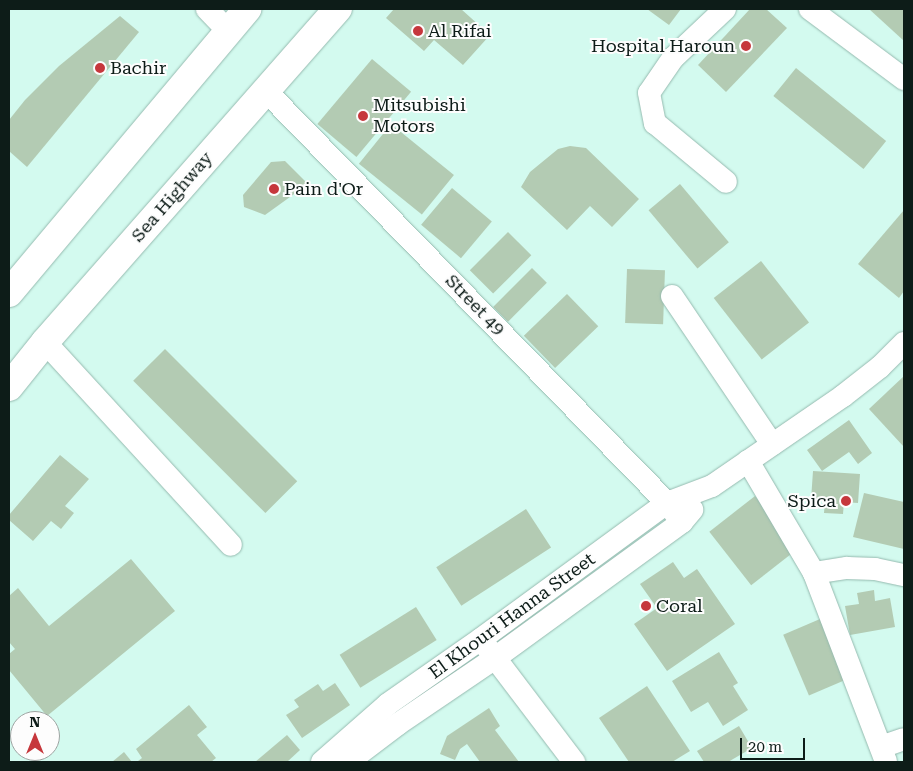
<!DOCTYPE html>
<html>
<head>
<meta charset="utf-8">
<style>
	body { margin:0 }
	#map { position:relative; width:913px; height:771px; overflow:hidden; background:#d3faef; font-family:"Roboto Serif",serif }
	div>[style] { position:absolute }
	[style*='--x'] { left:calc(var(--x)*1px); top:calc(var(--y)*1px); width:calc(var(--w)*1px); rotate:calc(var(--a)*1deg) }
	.building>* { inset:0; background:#b3cbb3; transform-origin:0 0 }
	.roads { filter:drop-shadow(0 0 1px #95baaf) drop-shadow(0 0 1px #95baaf) }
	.minor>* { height:22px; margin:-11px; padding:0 11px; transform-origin:11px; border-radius:11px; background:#fff }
	.highway>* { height:28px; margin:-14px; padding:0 14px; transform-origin:14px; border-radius:14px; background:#fff }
	.dots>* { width:14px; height:14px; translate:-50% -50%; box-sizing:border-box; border:2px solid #fdfdfd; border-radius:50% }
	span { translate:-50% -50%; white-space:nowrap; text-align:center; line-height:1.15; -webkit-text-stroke:4px #fdfdfd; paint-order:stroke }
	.poi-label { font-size:18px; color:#0d1c18 }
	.left { translate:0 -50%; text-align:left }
	.right { translate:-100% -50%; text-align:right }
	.street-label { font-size:18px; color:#0d1c18 }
	.frame { position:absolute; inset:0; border:10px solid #0d1c18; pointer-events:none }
	.north { position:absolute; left:10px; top:711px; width:50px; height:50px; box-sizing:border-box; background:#fdfdfd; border:1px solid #9da3a1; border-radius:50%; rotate:0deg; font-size:14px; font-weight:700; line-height:20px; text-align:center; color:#0d1c18 }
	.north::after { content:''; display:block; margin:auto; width:18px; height:22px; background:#c6373c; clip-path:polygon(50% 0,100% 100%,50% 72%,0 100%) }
	.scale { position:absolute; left:740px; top:738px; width:65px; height:22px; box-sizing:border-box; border:2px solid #0d1c18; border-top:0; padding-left:6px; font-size:15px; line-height:18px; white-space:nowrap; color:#0d1c18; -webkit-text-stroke:4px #fdfdfd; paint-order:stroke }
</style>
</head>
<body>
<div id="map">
	<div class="building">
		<div style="clip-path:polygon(394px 9px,461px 9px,490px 35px,463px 65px,434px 40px,424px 51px,386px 18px)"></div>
		<div style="clip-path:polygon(647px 9px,681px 9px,669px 25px)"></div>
		<div style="clip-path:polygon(750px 9px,766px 9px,787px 28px,726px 92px,698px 65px)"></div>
		<div style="clip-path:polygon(869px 9px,904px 9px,904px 41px)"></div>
		<div style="clip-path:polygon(120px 16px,139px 32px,27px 167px,9px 151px,9px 120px,25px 100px,59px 66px)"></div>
		<div style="left:372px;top:59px;width:51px;height:85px;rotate:40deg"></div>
		<div style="left:796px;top:68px;width:116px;height:36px;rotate:39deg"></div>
		<div style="left:391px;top:124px;width:81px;height:51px;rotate:39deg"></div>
		<div style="clip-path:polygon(570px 146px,586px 148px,639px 199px,612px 227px,590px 206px,567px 230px,521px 187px,530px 172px,558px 149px)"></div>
		<div style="clip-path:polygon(285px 161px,308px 184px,265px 215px,244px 207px,243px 195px,271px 162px)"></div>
		<div style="left:680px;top:184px;width:76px;height:41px;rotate:50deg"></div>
		<div style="left:452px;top:188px;width:52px;height:48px;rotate:40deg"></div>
		<div style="clip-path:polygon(904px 210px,904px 291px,899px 298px,858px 264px)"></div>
		<div style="left:508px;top:232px;width:33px;height:54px;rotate:45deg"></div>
		<div style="left:761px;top:261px;width:78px;height:60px;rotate:52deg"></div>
		<div style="left:532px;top:268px;width:21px;height:55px;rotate:45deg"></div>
		<div style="left:627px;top:269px;width:38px;height:54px;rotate:2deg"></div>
		<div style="left:567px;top:294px;width:45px;height:60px;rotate:46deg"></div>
		<div style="left:165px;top:349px;width:187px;height:45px;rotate:45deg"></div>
		<div style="clip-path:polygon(904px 376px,904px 447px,869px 409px)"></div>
		<div style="clip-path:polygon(849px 420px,872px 453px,858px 464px,849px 452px,822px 471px,807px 450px)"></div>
		<div style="clip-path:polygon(60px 455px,89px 479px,65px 506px,74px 513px,61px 529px,51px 521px,33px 541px,9px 520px,9px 515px)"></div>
		<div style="clip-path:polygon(813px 471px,860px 474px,858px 503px,844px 502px,843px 514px,824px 513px,825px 501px,811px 500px)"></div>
		<div style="clip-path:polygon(864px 493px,904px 502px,904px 549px,853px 537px)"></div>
		<div style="left:755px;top:496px;width:68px;height:58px;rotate:52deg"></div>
		<div style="left:526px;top:509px;width:46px;height:107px;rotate:57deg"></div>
		<div style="clip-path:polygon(131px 559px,175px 611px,47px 716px,9px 670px,9px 654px,15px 649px,9px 642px,9px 596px,18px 588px,49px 626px)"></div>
		<div style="clip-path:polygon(673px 562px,684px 578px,697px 569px,735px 624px,667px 671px,634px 624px,657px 608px,640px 584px)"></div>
		<div style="clip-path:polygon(874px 590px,875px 601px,890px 598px,895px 627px,850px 635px,845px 606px,859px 604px,857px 593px)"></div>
		<div style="left:416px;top:607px;width:39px;height:90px;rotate:58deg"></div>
		<div style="left:820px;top:619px;width:66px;height:40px;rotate:67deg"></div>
		<div style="clip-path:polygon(719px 652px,738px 683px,733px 686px,748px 710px,723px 726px,708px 702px,691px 712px,672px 681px)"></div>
		<div style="clip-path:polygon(335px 683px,350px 705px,302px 738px,286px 715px,299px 707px,294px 700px,318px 684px,323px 691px)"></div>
		<div style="clip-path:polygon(647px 686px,690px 751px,672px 762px,629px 762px,599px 718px)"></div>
		<div style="clip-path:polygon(189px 705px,207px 727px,197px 735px,216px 758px,211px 762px,140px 762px,138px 761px,142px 758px,136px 749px)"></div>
		<div style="clip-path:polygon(489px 708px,500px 726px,495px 730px,519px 762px,480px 762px,467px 744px,460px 749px,455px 760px,440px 754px,447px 736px)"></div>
		<div style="clip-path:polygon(739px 726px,752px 748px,728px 762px,704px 762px,697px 751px)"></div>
		<div style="clip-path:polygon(287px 735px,300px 750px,287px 762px,255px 762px)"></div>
		<div style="clip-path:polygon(124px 752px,132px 762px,112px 762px)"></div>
	</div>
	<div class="roads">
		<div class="minor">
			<div style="--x:207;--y:9;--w:30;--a:46"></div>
			<div style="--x:725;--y:9;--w:71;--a:136.7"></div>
			<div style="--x:673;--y:58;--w:42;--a:124.4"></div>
			<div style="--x:649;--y:93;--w:31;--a:79"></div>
			<div style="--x:655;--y:123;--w:92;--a:39.7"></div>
			<div style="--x:810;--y:9;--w:117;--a:36.7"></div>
			<div style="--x:265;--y:90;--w:576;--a:45.77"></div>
			<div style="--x:667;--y:503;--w:24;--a:52"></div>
			<div style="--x:672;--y:296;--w:179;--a:56"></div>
			<div style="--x:45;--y:342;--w:275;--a:47.5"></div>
			<div style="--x:748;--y:461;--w:130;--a:59.5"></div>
			<div style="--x:814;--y:573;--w:202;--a:69.1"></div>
			<div style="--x:814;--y:573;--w:33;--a:-9"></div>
			<div style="--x:847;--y:568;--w:28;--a:2"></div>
			<div style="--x:875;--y:569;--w:30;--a:12"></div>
			<div style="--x:486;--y:646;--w:146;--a:52.8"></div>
			<div style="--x:881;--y:747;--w:24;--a:-19"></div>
			<div style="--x:322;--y:762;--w:88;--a:-41.3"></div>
			<div style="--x:388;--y:704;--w:113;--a:-35"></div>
			<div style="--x:481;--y:639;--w:230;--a:-36.2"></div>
			<div style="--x:667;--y:503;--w:48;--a:-20.7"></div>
			<div style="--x:712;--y:486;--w:159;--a:-34.5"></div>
			<div style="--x:843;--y:396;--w:47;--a:-38.1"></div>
			<div style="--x:880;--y:367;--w:34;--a:-45"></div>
			<div style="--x:348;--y:762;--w:63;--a:-37.2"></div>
			<div style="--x:398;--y:724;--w:117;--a:-34.2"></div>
			<div style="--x:495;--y:658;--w:231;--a:-36"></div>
			<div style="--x:682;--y:522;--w:16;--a:-50"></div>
		</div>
		<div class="highway">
			<div style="--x:9;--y:293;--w:371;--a:-50"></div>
			<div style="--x:9;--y:387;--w:58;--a:-51.3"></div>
			<div style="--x:45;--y:342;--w:444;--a:-48.7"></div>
		</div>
	</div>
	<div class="dots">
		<div style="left:418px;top:31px;background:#c6373c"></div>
		<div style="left:746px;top:46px;background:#c6373c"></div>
		<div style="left:100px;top:68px;background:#c6373c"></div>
		<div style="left:363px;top:116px;background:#c6373c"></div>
		<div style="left:274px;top:189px;background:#c6373c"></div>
		<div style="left:846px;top:501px;background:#c6373c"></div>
		<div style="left:646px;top:606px;background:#c6373c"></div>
	</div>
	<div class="poi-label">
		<span class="left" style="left:428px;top:31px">Al Rifai</span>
		<span class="right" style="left:735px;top:46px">Hospital Haroun</span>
		<span class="left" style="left:110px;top:68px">Bachir</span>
		<span class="left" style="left:373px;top:116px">Mitsubishi<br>Motors</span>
		<span class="left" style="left:284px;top:189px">Pain d'Or</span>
		<span class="right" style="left:836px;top:501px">Spica</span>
		<span class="left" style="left:656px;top:606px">Coral</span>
	</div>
	<div class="street-label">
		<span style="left:172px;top:197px;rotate:-49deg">Sea Highway</span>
		<span style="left:475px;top:305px;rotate:46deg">Street 49</span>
		<span style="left:512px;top:616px;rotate:-36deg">El Khouri Hanna Street</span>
	</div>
	<div class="frame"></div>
	<div class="north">N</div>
	<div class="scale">20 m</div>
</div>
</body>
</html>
